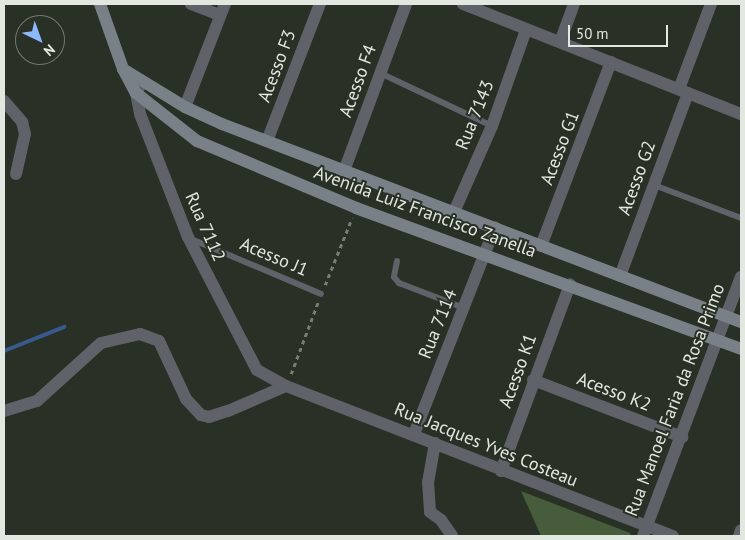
<!DOCTYPE html>
<html>
<head>
<meta charset="utf-8">
<style>
	body { margin:0 }
	#map { position:relative; width:745px; height:540px; overflow:hidden; background:#293025; font-family:"PT Sans",sans-serif }
	div>[style] { position:absolute }
	[style*='--x'] { left:calc(var(--x)*1px); top:calc(var(--y)*1px); width:calc(var(--w)*1px); rotate:calc(var(--a)*1deg) }
	.green>* { inset:0; background:#475c3b }
	.stream>* { height:4px; margin:-2px; padding:0 2px; transform-origin:2px; border-radius:2px; background:#385a8f }
	.path>* { height:2.5px; margin-top:-1.25px; transform-origin:0; background:repeating-linear-gradient(90deg,#777d73 0 4px,transparent 0 8px) }
	.lane>* { height:6px; margin:-3px; padding:0 3px; transform-origin:3px; border-radius:3px; background:#5f6268 }
	.street>* { height:12px; margin:-6px; padding:0 6px; transform-origin:6px; border-radius:6px; background:#5f6268 }
	.secondary>* { height:12px; margin:-6px; padding:0 6px; transform-origin:6px; border-radius:6px; background:#7a8088 }
	span { translate:-50% -50%; white-space:nowrap; text-align:center; line-height:1.15; -webkit-text-stroke:4px #293025; paint-order:stroke }
	.street-label { font-size:18px; color:#e2e7e0 }
	.frame { position:absolute; inset:0; border:5px solid #e2e7e0; pointer-events:none }
	.north { position:absolute; left:15px; top:15px; width:50px; height:50px; box-sizing:border-box; background:#293025; border:1px solid #737970; border-radius:50%; rotate:138deg; font-size:14px; font-weight:700; line-height:20px; text-align:center; color:#e2e7e0 }
	.north::after { content:''; display:block; margin:auto; width:18px; height:22px; background:#8db9fc; clip-path:polygon(50% 0,100% 100%,50% 72%,0 100%) }
	.scale { position:absolute; left:568px; top:25px; width:100px; height:22px; box-sizing:border-box; border:2px solid #e2e7e0; border-top:0; padding-left:6px; font-size:15px; line-height:18px; white-space:nowrap; color:#e2e7e0; -webkit-text-stroke:4px #293025; paint-order:stroke }
</style>
</head>
<body>
<div id="map">
	<div class="green">
		<div style="clip-path:polygon(521px 491px,630px 533px,631px 536px,541px 536px)"></div>
	</div>
	<div class="stream">
		<div style="--x:4;--y:351;--w:65;--a:-21.8"></div>
	</div>
	<div class="path">
		<div style="--x:325;--y:285;--w:72;--a:-68.1"></div>
		<div style="--x:291;--y:374;--w:77;--a:-69.4"></div>
	</div>
	<div class="lane">
		<div style="--x:380;--y:73;--w:124;--a:25.3"></div>
		<div style="--x:654;--y:185;--w:93;--a:20.8"></div>
		<div style="--x:191;--y:239;--w:141;--a:22.9"></div>
		<div style="--x:397;--y:261;--w:16;--a:101"></div>
		<div style="--x:394;--y:277;--w:8;--a:50"></div>
		<div style="--x:399;--y:283;--w:70;--a:21"></div>
	</div>
	<div class="street">
		<div style="--x:191;--y:4;--w:31;--a:21"></div>
		<div style="--x:463;--y:4;--w:299;--a:21.6"></div>
		<div style="--x:560;--y:42;--w:40;--a:-69.8"></div>
		<div style="--x:139;--y:88;--w:6;--a:121"></div>
		<div style="--x:136;--y:93;--w:21;--a:79"></div>
		<div style="--x:140;--y:114;--w:132;--a:68.7"></div>
		<div style="--x:188;--y:237;--w:150;--a:62.6"></div>
		<div style="--x:257;--y:370;--w:33;--a:29"></div>
		<div style="--x:286;--y:386;--w:415;--a:21.2"></div>
		<div style="--x:679;--y:89;--w:91;--a:-69.4"></div>
		<div style="--x:4;--y:101;--w:28;--a:49"></div>
		<div style="--x:22;--y:122;--w:12;--a:76"></div>
		<div style="--x:25;--y:134;--w:41;--a:102.7"></div>
		<div style="--x:185;--y:107;--w:110;--a:-68.8"></div>
		<div style="--x:267;--y:141;--w:147;--a:-68.9"></div>
		<div style="--x:344;--y:171;--w:178;--a:-69.6"></div>
		<div style="--x:454;--y:212;--w:94;--a:-66.2"></div>
		<div style="--x:492;--y:126;--w:102;--a:-70.5"></div>
		<div style="--x:541;--y:246;--w:197;--a:-69.2"></div>
		<div style="--x:620;--y:276;--w:195;--a:-69.6"></div>
		<div style="--x:533;--y:380;--w:160;--a:20.9"></div>
		<div style="--x:4;--y:411;--w:34;--a:-17"></div>
		<div style="--x:37;--y:401;--w:86;--a:-42.2"></div>
		<div style="--x:101;--y:343;--w:40;--a:-13"></div>
		<div style="--x:140;--y:334;--w:20;--a:20"></div>
		<div style="--x:159;--y:341;--w:64;--a:65"></div>
		<div style="--x:186;--y:399;--w:22;--a:47"></div>
		<div style="--x:201;--y:415;--w:8;--a:14"></div>
		<div style="--x:209;--y:417;--w:20;--a:-18"></div>
		<div style="--x:228;--y:411;--w:63;--a:-23.3"></div>
		<div style="--x:414;--y:434;--w:222;--a:-68.6"></div>
		<div style="--x:435;--y:443;--w:40;--a:100"></div>
		<div style="--x:428;--y:482;--w:30;--a:86"></div>
		<div style="--x:430;--y:512;--w:14;--a:36"></div>
		<div style="--x:441;--y:520;--w:19;--a:55"></div>
		<div style="--x:501;--y:471;--w:199;--a:-69.7"></div>
		<div style="--x:643;--y:536;--w:277;--a:-69.3"></div>
		<div style="--x:739;--y:536;--w:6;--a:-72"></div>
	</div>
	<div class="secondary">
		<div style="--x:100;--y:4;--w:69;--a:70.5"></div>
		<div style="--x:123;--y:69;--w:27;--a:62"></div>
		<div style="--x:136;--y:93;--w:78;--a:38.2"></div>
		<div style="--x:197;--y:141;--w:173;--a:22.8"></div>
		<div style="--x:356;--y:208;--w:410;--a:20.1"></div>
		<div style="--x:123;--y:69;--w:73;--a:31.5"></div>
		<div style="--x:185;--y:107;--w:41;--a:24.7"></div>
		<div style="--x:222;--y:124;--w:555;--a:20.88"></div>
	</div>
	<div class="street-label">
		<span style="left:277px;top:66px;rotate:-69deg">Acesso F3</span>
		<span style="left:358px;top:81px;rotate:-70deg">Acesso F4</span>
		<span style="left:475px;top:115px;rotate:-68deg">Rua 7143</span>
		<span style="left:560px;top:148px;rotate:-69deg">Acesso G1</span>
		<span style="left:637px;top:178px;rotate:-70deg">Acesso G2</span>
		<span style="left:425px;top:212px;rotate:20deg">Avenida Luiz Francisco Zanella</span>
		<span style="left:205px;top:227px;rotate:66deg">Rua 7112</span>
		<span style="left:274px;top:257px;rotate:23deg">Acesso J1</span>
		<span style="left:438px;top:324px;rotate:-68deg">Rua 7114</span>
		<span style="left:518px;top:371px;rotate:-70deg">Acesso K1</span>
		<span style="left:614px;top:392px;rotate:21deg">Acesso K2</span>
		<span style="left:675px;top:400px;rotate:-69deg">Rua Manoel Faria da Rosa Primo</span>
		<span style="left:486px;top:445px;rotate:22deg">Rua Jacques Yves Costeau</span>
	</div>
	<div class="frame"></div>
	<div class="north">N</div>
	<div class="scale">50 m</div>
</div>
</body>
</html>
